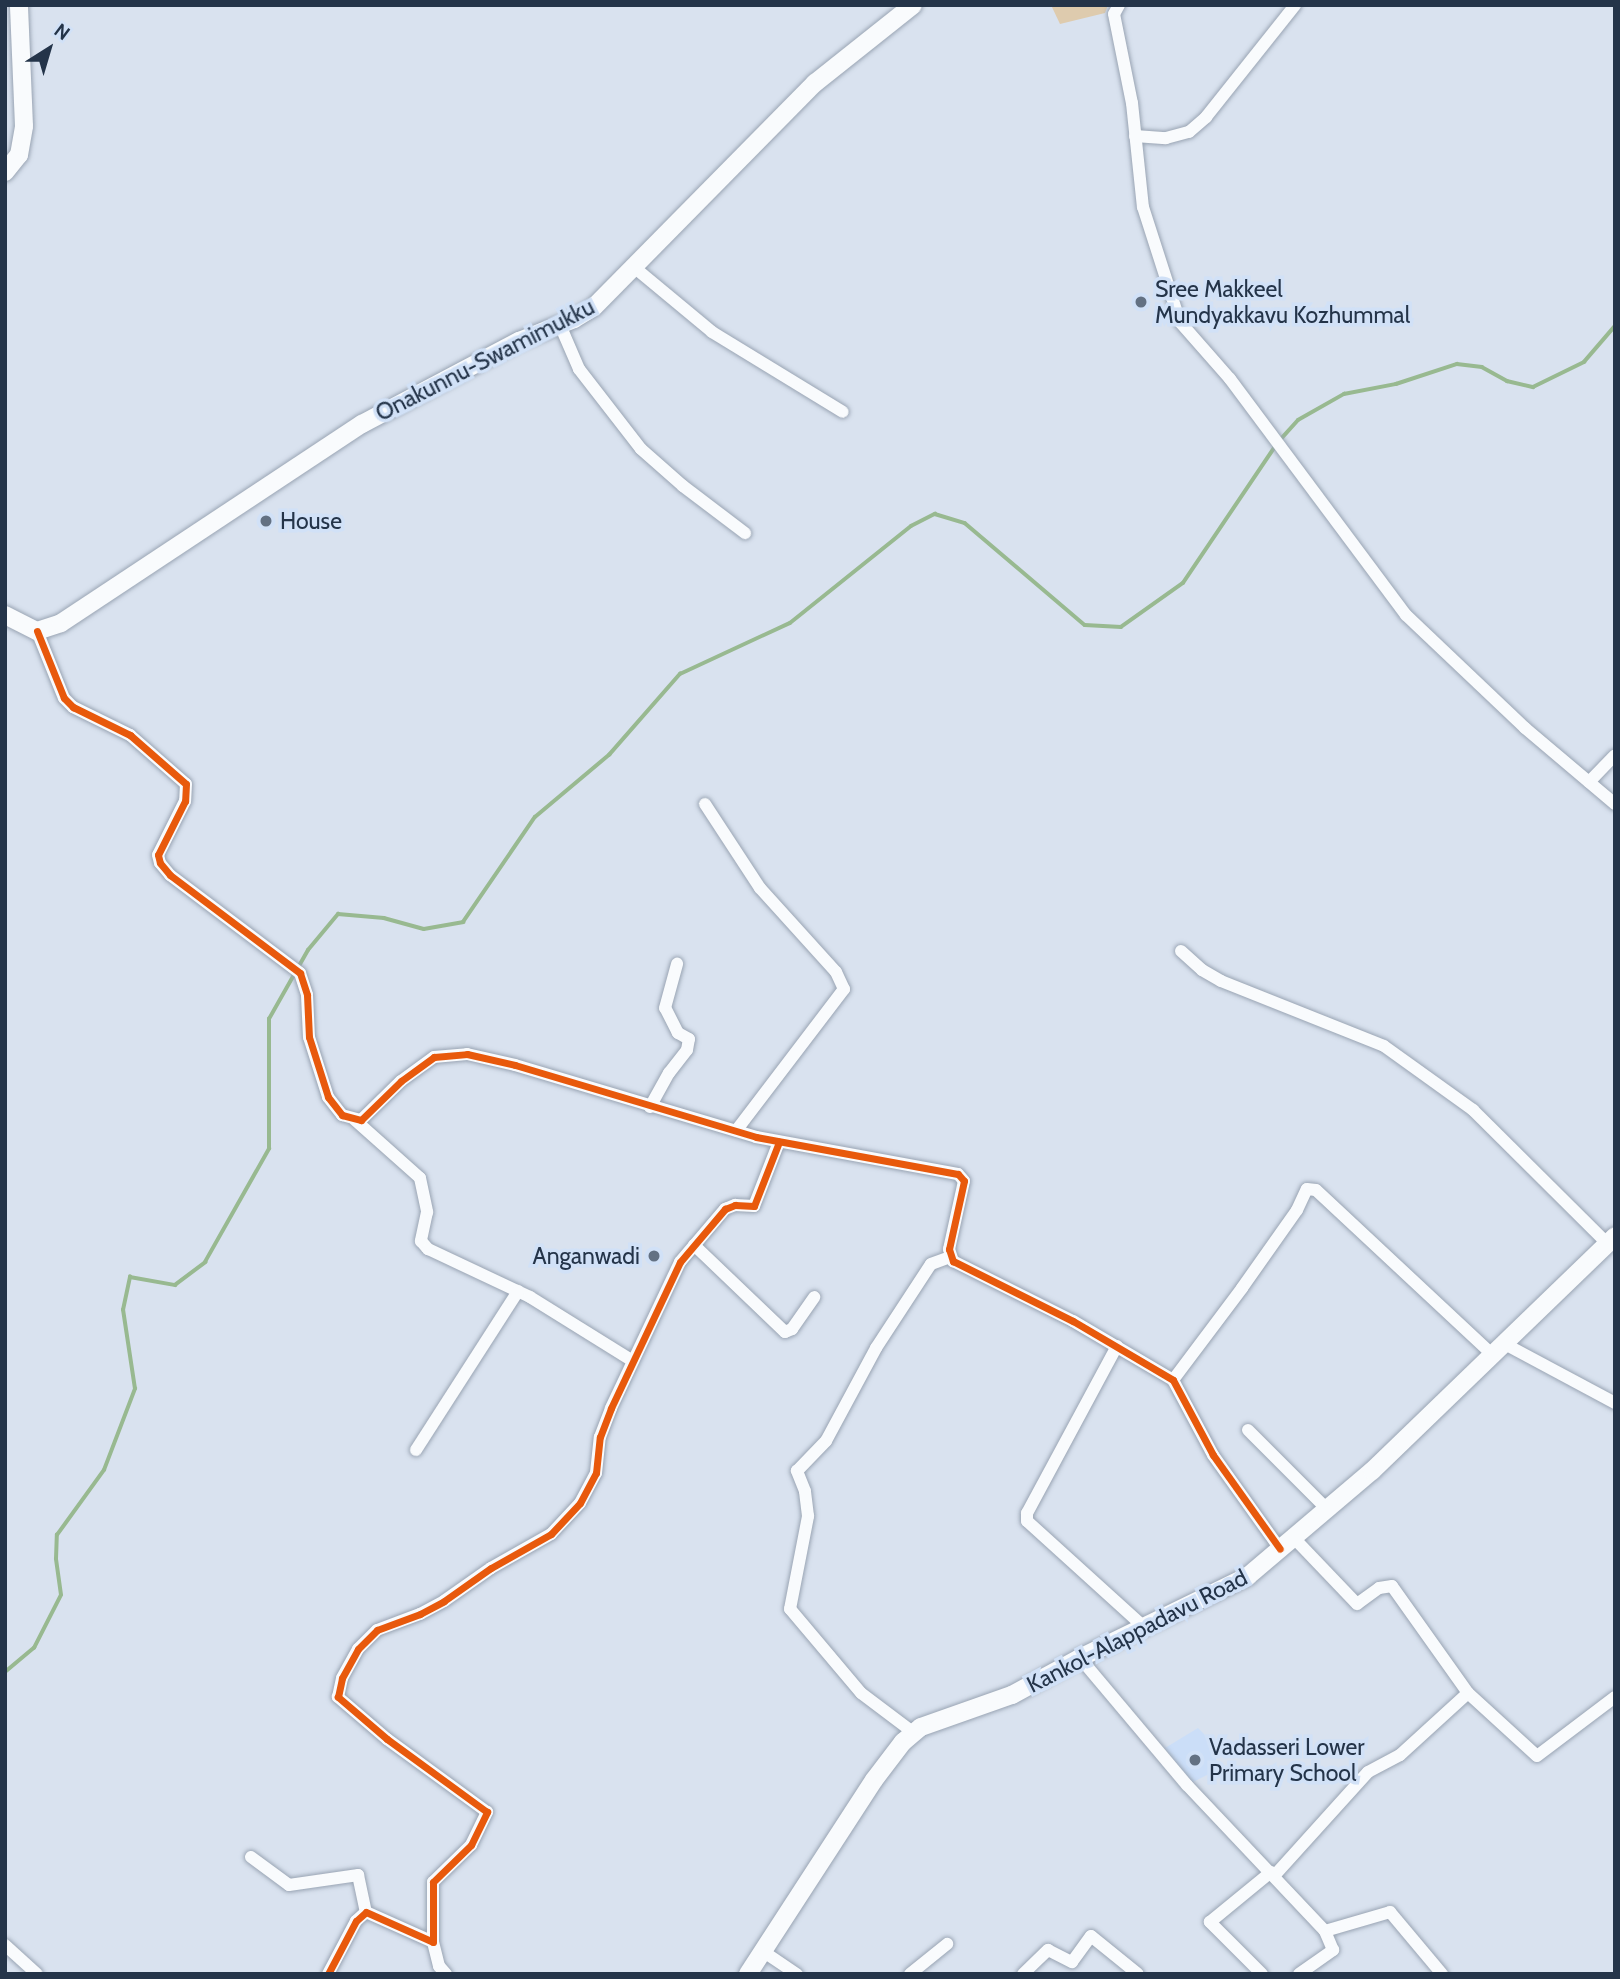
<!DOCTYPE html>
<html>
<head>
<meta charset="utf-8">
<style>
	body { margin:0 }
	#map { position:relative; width:1620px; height:1979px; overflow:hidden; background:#d9e2ef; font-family:Cabin,sans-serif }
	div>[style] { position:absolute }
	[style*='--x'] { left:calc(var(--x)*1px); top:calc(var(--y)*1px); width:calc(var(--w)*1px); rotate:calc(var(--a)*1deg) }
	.built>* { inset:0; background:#cbdef8 }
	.green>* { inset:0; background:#decbae }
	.stream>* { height:3.5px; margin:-1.75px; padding:0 1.75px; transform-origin:1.75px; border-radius:1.75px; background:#98b990 }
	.roads { filter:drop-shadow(0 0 2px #99a4b3) drop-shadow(0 0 2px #99a4b3) }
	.street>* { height:12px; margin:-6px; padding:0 6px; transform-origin:6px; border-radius:6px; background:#f9fbfd }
	.secondary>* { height:18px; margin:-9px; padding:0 9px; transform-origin:9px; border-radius:9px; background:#f9fbfd }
	.cycleway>* { height:7px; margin:-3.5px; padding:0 3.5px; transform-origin:3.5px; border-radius:3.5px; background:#e8590c }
	.dots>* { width:19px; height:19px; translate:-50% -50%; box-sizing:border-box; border:4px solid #d1e1f7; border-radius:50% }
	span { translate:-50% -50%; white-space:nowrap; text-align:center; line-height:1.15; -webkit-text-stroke:7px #d1e1f7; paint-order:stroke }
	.poi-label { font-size:23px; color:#243449 }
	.left { translate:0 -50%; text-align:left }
	.right { translate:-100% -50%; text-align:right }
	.street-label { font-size:23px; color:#243449 }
	.frame { position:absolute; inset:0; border:7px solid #243449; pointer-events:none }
	.north { position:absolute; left:14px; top:14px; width:70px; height:70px; -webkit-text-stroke:5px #d1e1f7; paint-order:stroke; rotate:37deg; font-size:19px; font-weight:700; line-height:28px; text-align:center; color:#243449 }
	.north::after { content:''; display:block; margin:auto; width:24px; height:32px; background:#243449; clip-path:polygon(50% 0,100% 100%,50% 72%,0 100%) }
</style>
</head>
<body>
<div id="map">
	<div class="built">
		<div style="clip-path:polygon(1198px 1728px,1217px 1747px,1215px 1771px,1191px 1783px,1165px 1748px)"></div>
	</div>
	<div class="green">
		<div style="clip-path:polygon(1051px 5px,1108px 5px,1105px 13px,1060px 24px)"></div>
	</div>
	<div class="stream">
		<div style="--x:1281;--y:439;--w:25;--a:-48"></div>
		<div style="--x:1298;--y:420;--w:53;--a:-29.5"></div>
		<div style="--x:1344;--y:394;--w:53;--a:-10.9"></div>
		<div style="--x:1396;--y:384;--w:64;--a:-18.2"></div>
		<div style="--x:1457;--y:364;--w:25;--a:7"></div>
		<div style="--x:1482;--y:367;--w:29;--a:29"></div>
		<div style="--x:1507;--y:381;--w:27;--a:13"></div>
		<div style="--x:1533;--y:387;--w:57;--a:-26.1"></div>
		<div style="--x:1584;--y:362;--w:48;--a:-49.3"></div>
		<div style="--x:5;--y:1672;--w:38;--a:-40"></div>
		<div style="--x:34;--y:1648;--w:59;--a:-63"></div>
		<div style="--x:61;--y:1595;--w:36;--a:-98"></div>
		<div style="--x:56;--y:1559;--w:24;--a:-88"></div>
		<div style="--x:57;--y:1535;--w:80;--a:-54.1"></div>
		<div style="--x:104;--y:1470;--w:87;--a:-69.1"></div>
		<div style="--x:135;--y:1389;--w:80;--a:-98.6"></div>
		<div style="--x:123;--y:1310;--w:34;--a:-78"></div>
		<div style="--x:130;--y:1277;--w:46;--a:10.1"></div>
		<div style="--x:175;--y:1285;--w:38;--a:-37"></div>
		<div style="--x:205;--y:1262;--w:130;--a:-60.5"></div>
		<div style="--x:269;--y:1149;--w:130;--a:-90"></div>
		<div style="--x:269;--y:1019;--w:79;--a:-60.5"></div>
		<div style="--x:308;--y:950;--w:47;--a:-50.2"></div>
		<div style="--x:338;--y:914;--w:46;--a:5"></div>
		<div style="--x:384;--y:918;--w:41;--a:15.4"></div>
		<div style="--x:424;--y:929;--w:40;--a:-10"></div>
		<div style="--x:463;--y:922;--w:127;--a:-55.6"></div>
		<div style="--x:535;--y:817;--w:97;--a:-40"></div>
		<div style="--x:609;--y:755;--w:108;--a:-48.8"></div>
		<div style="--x:680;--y:674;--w:121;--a:-24.9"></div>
		<div style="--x:790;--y:623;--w:155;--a:-38.7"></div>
		<div style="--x:911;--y:526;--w:27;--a:-27"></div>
		<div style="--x:935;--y:514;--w:31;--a:17"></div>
		<div style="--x:965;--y:523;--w:157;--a:40.4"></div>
		<div style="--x:1085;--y:625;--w:36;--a:3"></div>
		<div style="--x:1121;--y:627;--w:76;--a:-35.4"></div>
		<div style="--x:1183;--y:583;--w:166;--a:-56"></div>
	</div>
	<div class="roads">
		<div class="street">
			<div style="--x:1119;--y:5;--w:10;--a:119"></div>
			<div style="--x:1114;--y:14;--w:91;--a:78.6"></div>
			<div style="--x:1132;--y:103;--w:105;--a:84"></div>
			<div style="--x:1143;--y:207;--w:121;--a:72.2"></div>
			<div style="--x:1180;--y:322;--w:76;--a:48.7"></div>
			<div style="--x:1230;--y:379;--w:294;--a:53.3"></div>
			<div style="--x:1406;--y:615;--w:164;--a:43.5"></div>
			<div style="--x:1525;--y:728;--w:118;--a:40.2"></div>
			<div style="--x:1135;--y:136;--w:31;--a:4"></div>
			<div style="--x:1166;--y:138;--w:24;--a:-15"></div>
			<div style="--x:1189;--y:132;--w:23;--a:-41"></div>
			<div style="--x:1206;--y:117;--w:143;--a:-51.5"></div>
			<div style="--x:635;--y:268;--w:100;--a:39.7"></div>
			<div style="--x:712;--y:332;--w:153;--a:31.4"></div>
			<div style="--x:560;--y:325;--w:48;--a:66.6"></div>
			<div style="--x:579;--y:369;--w:101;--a:52.2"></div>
			<div style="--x:641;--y:449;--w:56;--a:41.4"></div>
			<div style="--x:683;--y:486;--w:78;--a:37.2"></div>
			<div style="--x:37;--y:631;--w:72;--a:68.1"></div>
			<div style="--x:64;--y:698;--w:13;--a:45"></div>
			<div style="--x:73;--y:707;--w:64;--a:26.2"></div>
			<div style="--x:130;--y:735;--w:74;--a:41.2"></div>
			<div style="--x:186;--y:784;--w:17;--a:93"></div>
			<div style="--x:185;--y:801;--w:60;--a:116.6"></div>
			<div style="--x:158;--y:855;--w:8;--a:76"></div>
			<div style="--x:160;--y:863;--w:16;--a:50"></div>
			<div style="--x:170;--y:875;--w:163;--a:37"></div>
			<div style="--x:300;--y:973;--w:23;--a:72"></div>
			<div style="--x:307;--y:995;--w:42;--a:87.3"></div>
			<div style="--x:309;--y:1037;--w:63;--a:72.4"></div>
			<div style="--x:328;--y:1097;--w:23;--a:52"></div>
			<div style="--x:342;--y:1115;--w:20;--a:15"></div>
			<div style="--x:361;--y:1120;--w:56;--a:-44.3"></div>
			<div style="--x:401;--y:1081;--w:41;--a:-36"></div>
			<div style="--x:434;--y:1057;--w:33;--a:-5"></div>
			<div style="--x:467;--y:1054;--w:49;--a:12.9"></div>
			<div style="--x:515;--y:1065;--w:252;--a:16.6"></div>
			<div style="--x:756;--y:1137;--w:205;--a:10.4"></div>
			<div style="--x:958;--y:1174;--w:9;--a:49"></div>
			<div style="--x:964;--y:1181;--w:70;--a:102.4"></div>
			<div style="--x:949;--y:1249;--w:13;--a:72"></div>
			<div style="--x:953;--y:1261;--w:134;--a:26.6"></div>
			<div style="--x:1073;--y:1321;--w:116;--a:30.5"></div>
			<div style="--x:1173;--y:1380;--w:85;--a:61.9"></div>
			<div style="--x:1213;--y:1455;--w:115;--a:54.5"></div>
			<div style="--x:1589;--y:782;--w:37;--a:-46"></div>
			<div style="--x:705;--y:804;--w:100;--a:56.8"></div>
			<div style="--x:760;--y:888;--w:113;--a:47.9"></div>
			<div style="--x:836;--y:972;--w:19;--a:65"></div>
			<div style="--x:844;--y:989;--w:178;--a:127.3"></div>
			<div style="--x:1181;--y:951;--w:28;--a:42"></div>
			<div style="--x:1202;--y:970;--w:22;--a:30"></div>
			<div style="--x:1221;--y:981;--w:175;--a:21.7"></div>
			<div style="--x:1384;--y:1046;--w:110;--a:35.7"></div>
			<div style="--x:1473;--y:1110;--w:189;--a:44.8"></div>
			<div style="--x:650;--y:1107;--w:39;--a:-61"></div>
			<div style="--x:669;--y:1073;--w:29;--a:-52"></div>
			<div style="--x:687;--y:1050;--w:11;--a:-80"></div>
			<div style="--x:689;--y:1039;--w:13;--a:-151"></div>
			<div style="--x:678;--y:1033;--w:28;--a:-117"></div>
			<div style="--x:665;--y:1008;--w:46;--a:-74.7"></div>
			<div style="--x:355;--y:1120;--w:87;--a:41.7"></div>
			<div style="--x:420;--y:1178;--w:35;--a:78"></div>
			<div style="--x:427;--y:1212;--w:30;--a:102"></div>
			<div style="--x:421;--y:1241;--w:11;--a:49"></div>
			<div style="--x:428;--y:1249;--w:113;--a:25.2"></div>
			<div style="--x:530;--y:1297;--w:121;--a:31.9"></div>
			<div style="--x:694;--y:1245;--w:126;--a:43.7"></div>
			<div style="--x:785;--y:1332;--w:8;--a:-23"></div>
			<div style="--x:792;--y:1329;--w:39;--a:-55"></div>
			<div style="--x:1505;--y:1344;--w:125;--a:28.2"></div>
			<div style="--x:1117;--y:1346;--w:190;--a:118.3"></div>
			<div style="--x:1027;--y:1513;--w:8;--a:90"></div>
			<div style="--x:1027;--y:1521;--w:159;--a:42.2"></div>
			<div style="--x:1173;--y:1380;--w:115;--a:-53.1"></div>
			<div style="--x:1242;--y:1288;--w:95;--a:-54.8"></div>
			<div style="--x:1297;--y:1210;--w:23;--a:-65"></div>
			<div style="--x:1307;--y:1189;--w:9;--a:6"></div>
			<div style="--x:1316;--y:1190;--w:242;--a:43"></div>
			<div style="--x:1248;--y:1430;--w:113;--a:45"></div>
			<div style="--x:416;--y:1450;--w:189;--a:-57.3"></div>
			<div style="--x:1080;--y:1658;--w:166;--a:49.9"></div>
			<div style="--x:1187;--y:1785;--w:201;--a:46.6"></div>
			<div style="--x:1325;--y:1931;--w:68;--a:-16.3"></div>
			<div style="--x:1390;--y:1912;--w:81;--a:50"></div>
			<div style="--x:1468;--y:1693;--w:93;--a:42.4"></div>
			<div style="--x:1537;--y:1756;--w:98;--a:-37.1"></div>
			<div style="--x:914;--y:1733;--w:66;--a:-143"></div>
			<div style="--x:861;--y:1693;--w:110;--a:-130.2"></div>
			<div style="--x:790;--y:1609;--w:95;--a:-79"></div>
			<div style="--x:808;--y:1516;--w:25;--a:-97"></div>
			<div style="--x:805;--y:1491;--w:22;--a:-112"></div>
			<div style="--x:797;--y:1471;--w:42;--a:-46"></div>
			<div style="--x:826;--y:1441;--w:106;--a:-61.7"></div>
			<div style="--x:876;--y:1348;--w:100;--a:-56.8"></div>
			<div style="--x:931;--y:1264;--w:20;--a:-20"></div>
			<div style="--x:251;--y:1857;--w:47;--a:36.4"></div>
			<div style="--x:289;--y:1885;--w:70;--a:-8.2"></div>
			<div style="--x:358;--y:1875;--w:38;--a:78"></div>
			<div style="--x:1274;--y:1876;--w:140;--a:-47.9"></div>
			<div style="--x:1368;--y:1772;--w:36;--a:-28"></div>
			<div style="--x:1400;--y:1755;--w:92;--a:-42.4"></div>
			<div style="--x:1468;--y:1693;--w:131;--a:-125.4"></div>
			<div style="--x:1392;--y:1586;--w:13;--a:171"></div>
			<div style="--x:1379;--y:1588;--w:27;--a:144"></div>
			<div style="--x:1357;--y:1604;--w:91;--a:-133.7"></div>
			<div style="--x:433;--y:1942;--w:25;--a:76"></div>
			<div style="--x:439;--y:1966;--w:11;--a:49"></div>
			<div style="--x:5;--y:1945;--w:43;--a:42.2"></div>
			<div style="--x:764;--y:1952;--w:40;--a:34"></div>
			<div style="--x:328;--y:1974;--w:60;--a:-62.2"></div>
			<div style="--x:356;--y:1921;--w:13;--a:-42"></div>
			<div style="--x:366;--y:1912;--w:73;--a:24.1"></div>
			<div style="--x:433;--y:1942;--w:60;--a:-90"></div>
			<div style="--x:433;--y:1882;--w:53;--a:-44.2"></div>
			<div style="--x:471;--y:1845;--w:37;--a:-64"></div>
			<div style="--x:487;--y:1812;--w:124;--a:-143.9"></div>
			<div style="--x:387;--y:1739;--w:65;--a:-139.4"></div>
			<div style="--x:338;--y:1697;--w:19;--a:-78"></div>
			<div style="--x:342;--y:1678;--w:33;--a:-61"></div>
			<div style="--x:358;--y:1649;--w:27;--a:-45"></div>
			<div style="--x:377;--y:1630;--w:46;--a:-20.4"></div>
			<div style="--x:420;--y:1614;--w:27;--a:-28"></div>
			<div style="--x:444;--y:1601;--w:57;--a:-35.1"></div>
			<div style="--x:491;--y:1568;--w:69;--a:-29.5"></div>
			<div style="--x:551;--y:1534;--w:42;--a:-46.9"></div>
			<div style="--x:580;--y:1503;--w:34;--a:-62"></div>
			<div style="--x:596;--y:1473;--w:36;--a:-84"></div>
			<div style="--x:600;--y:1437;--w:31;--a:-69"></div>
			<div style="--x:611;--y:1408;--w:161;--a:-64.7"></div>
			<div style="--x:680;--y:1262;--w:70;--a:-49.7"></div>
			<div style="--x:725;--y:1209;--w:11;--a:-22"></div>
			<div style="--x:735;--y:1205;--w:19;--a:3"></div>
			<div style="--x:754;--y:1206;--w:69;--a:-68.7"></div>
			<div style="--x:910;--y:1974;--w:48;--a:-39"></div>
			<div style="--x:1023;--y:1974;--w:35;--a:-44"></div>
			<div style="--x:1048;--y:1950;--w:27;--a:27"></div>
			<div style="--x:1072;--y:1962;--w:32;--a:-54"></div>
			<div style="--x:1091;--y:1936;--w:60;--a:39"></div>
			<div style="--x:1262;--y:1974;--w:74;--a:-135"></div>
			<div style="--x:1210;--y:1922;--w:79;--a:-39.3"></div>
			<div style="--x:1299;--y:1974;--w:42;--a:-35.2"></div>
			<div style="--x:1333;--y:1950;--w:21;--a:-113"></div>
		</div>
		<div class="secondary">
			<div style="--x:5;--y:172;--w:22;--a:-51"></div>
			<div style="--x:19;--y:155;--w:29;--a:-80"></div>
			<div style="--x:24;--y:126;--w:121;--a:-92.4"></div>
			<div style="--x:5;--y:615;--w:36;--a:27"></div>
			<div style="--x:37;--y:631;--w:25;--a:-18"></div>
			<div style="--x:61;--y:623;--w:361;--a:-33.5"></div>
			<div style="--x:362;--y:424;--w:178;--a:-27.9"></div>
			<div style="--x:519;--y:341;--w:59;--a:-21.8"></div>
			<div style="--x:574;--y:319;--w:23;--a:-31"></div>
			<div style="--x:594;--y:307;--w:315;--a:-45.4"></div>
			<div style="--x:815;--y:83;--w:125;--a:-38.5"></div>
			<div style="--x:748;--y:1974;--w:231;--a:-57"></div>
			<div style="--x:874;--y:1780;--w:48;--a:-52.7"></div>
			<div style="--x:903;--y:1742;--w:23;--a:-40"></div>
			<div style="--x:921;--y:1727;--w:96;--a:-19.4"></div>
			<div style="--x:1012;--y:1695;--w:77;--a:-28.6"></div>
			<div style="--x:1080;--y:1658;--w:187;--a:-26"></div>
			<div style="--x:1248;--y:1576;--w:162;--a:-40.3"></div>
			<div style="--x:1372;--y:1471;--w:338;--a:-44"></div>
		</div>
	</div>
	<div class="cycleway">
		<div style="--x:37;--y:631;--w:72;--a:68.1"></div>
		<div style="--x:64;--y:698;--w:13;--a:45"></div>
		<div style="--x:73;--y:707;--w:64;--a:26.2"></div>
		<div style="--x:130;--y:735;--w:74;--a:41.2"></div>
		<div style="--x:186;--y:784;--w:17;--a:93"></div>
		<div style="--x:185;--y:801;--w:60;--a:116.6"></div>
		<div style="--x:158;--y:855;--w:8;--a:76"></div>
		<div style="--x:160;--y:863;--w:16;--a:50"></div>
		<div style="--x:170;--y:875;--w:163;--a:37"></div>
		<div style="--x:300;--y:973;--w:23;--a:72"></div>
		<div style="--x:307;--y:995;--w:42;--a:87.3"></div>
		<div style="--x:309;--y:1037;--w:63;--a:72.4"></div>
		<div style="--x:328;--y:1097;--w:23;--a:52"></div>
		<div style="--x:342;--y:1115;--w:20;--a:15"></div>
		<div style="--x:361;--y:1120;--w:56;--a:-44.3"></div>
		<div style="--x:401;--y:1081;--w:41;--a:-36"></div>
		<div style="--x:434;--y:1057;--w:33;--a:-5"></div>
		<div style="--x:467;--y:1054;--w:49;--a:12.9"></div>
		<div style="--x:515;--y:1065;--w:252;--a:16.6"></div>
		<div style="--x:756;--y:1137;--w:205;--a:10.4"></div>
		<div style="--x:958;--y:1174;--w:9;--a:49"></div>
		<div style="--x:964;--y:1181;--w:70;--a:102.4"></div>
		<div style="--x:949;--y:1249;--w:13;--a:72"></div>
		<div style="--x:953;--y:1261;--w:134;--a:26.6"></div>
		<div style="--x:1073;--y:1321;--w:116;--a:30.5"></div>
		<div style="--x:1173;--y:1380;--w:85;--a:61.9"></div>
		<div style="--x:1213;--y:1455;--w:115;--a:54.5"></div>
		<div style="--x:328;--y:1974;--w:60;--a:-62.2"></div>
		<div style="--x:356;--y:1921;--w:13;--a:-42"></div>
		<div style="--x:366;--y:1912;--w:73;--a:24.1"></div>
		<div style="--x:433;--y:1942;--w:60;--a:-90"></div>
		<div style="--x:433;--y:1882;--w:53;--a:-44.2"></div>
		<div style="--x:471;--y:1845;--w:37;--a:-64"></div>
		<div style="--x:487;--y:1812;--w:124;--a:-143.9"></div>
		<div style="--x:387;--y:1739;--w:65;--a:-139.4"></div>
		<div style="--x:338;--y:1697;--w:19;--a:-78"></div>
		<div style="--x:342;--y:1678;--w:33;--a:-61"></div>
		<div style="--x:358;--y:1649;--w:27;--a:-45"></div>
		<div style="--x:377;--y:1630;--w:46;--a:-20.4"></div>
		<div style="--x:420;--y:1614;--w:27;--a:-28"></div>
		<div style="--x:444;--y:1601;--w:57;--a:-35.1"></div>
		<div style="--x:491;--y:1568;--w:69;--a:-29.5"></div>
		<div style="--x:551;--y:1534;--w:42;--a:-46.9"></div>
		<div style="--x:580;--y:1503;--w:34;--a:-62"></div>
		<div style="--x:596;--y:1473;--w:36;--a:-84"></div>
		<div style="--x:600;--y:1437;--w:31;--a:-69"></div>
		<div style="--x:611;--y:1408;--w:161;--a:-64.7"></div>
		<div style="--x:680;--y:1262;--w:70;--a:-49.7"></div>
		<div style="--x:725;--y:1209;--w:11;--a:-22"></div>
		<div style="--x:735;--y:1205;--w:19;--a:3"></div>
		<div style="--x:754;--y:1206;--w:69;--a:-68.7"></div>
	</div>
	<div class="dots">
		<div style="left:1141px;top:302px;background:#637183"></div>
		<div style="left:266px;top:521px;background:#637183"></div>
		<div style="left:654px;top:1256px;background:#637183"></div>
		<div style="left:1195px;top:1760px;background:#637183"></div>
	</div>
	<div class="poi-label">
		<span class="left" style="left:1155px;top:302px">Sree Makkeel<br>Mundyakkavu Kozhummal</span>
		<span class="left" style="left:280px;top:521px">House</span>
		<span class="right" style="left:640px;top:1256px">Anganwadi</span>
		<span class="left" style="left:1209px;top:1760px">Vadasseri Lower<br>Primary School</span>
	</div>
	<div class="street-label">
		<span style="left:485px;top:360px;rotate:-27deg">Onakunnu-Swamimukku</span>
		<span style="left:1137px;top:1631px;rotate:-27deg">Kankol-Alappadavu Road</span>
	</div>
	<div class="frame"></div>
	<div class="north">N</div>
</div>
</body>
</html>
